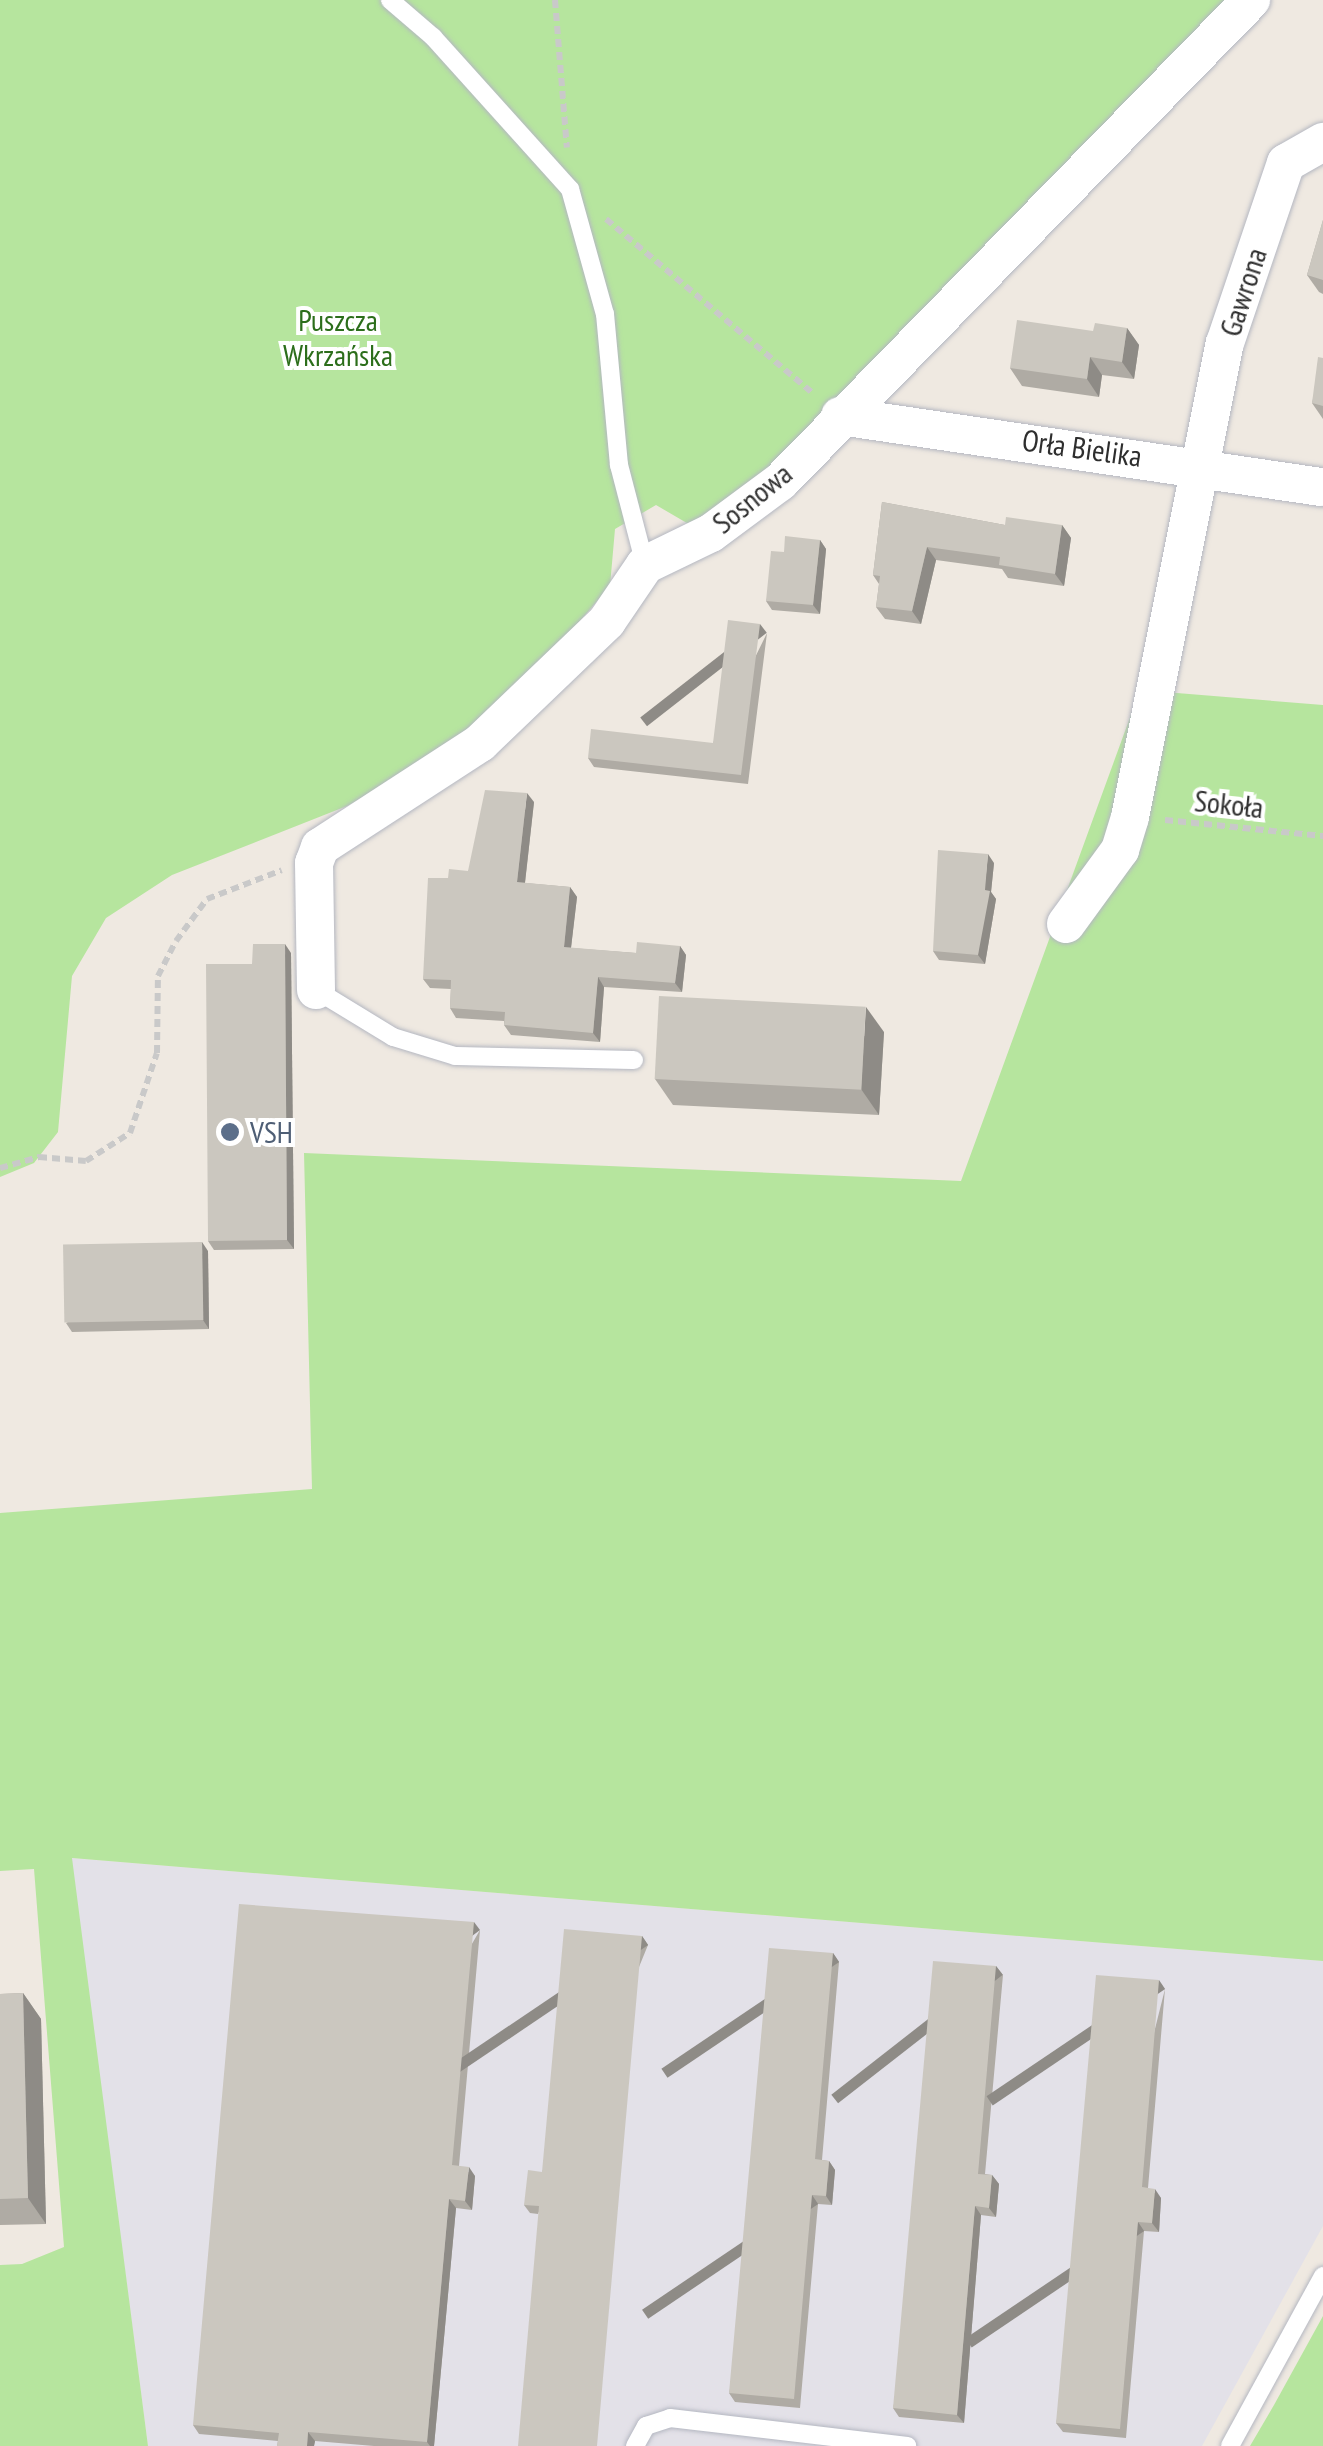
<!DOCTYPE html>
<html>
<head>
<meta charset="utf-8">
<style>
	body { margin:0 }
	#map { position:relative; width:1323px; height:2446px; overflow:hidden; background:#efe9e1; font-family:"PT Sans Narrow",sans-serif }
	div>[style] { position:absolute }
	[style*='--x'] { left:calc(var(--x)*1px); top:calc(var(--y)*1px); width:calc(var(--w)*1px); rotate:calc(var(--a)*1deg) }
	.industrial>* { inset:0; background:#e3e1e8 }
	.green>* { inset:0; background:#b6e59e }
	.path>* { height:6px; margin-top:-3px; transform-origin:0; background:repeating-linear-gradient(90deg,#c9c9c9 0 8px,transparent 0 13px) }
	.roads { filter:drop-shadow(0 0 2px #b4b7c1) drop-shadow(0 0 2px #b4b7c1) }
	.lane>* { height:18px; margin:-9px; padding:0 9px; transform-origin:9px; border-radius:9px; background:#fff }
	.street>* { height:38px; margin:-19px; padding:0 19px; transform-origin:19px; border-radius:19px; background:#fff }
	.wall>* { inset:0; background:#afaba4 }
	.shaded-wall>* { inset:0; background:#8e8b86; transform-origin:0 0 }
	.building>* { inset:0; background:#cbc7bf; transform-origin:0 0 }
	.dots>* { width:28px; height:28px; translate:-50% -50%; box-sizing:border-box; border:5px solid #fff; border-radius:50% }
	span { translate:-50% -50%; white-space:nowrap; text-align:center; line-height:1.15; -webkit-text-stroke:8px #fff; paint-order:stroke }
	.street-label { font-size:30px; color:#2e2e2e }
	.park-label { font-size:30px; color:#2c6e1b }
	.service-label { font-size:30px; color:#4e5e75 }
	.left { translate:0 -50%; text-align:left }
</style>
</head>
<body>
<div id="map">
	<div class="industrial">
		<div style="clip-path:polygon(71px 1858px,1323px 1961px,1323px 2226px,1202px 2446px,148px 2446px)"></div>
	</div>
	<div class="green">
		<div style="clip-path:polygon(0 0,1233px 0,771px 474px,692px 526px,656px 505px,615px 529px,610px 586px,512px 700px,429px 763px,347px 806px,172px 875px,106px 918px,72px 976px,58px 1132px,34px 1163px,0 1177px)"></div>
		<div style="clip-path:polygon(1140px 690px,1323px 705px,1323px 1961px,72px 1858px,148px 2446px,0 2446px,0 2265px,22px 2264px,64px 2247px,34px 1869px,0 1871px,0 1513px,312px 1489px,304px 1153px,961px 1181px)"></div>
		<div style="clip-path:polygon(1323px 2316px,1323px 2446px,1250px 2446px,1274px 2405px)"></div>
	</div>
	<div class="path">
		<div style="--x:555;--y:0;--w:148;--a:85.4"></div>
		<div style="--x:606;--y:219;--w:272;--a:40.1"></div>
		<div style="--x:1165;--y:820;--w:159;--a:5.8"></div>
		<div style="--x:0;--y:1168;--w:41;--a:-15.8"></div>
		<div style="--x:39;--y:1157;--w:47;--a:4.9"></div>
		<div style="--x:86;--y:1161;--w:52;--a:-32.5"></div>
		<div style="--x:130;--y:1133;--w:84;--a:-71.4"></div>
		<div style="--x:157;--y:1053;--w:77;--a:-89.3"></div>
		<div style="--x:158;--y:976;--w:39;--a:-63"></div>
		<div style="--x:176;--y:941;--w:52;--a:-53.6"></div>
		<div style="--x:207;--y:899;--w:80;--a:-21.1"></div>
	</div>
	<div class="roads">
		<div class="lane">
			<div style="--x:390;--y:0;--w:57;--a:40.7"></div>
			<div style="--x:433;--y:37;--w:205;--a:48"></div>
			<div style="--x:570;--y:189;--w:130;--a:74.4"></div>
			<div style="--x:605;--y:314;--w:152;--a:84.7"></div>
			<div style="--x:619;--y:465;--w:103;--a:75.4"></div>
			<div style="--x:316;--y:990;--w:90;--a:31.4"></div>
			<div style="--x:393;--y:1037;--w:65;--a:17"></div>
			<div style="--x:455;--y:1056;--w:179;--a:1.3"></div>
			<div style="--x:635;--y:2446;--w:23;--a:-61"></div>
			<div style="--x:646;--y:2426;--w:25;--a:-18"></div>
			<div style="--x:670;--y:2418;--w:239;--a:6.7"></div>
			<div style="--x:1230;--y:2446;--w:194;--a:-61.3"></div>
		</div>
		<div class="street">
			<div style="--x:840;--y:416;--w:488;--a:8.4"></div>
			<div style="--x:1066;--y:924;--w:92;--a:-53.9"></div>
			<div style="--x:1120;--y:850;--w:34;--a:-73"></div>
			<div style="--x:1130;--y:817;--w:483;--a:-78.7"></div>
			<div style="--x:1225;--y:343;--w:190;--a:-71.3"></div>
			<div style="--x:1286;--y:163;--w:43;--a:-29.6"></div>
			<div style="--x:316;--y:990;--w:127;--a:-90.9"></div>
			<div style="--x:314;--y:863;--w:17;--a:-69"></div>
			<div style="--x:320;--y:847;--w:191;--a:-33"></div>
			<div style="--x:480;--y:743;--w:176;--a:-43.8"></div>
			<div style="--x:607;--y:621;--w:68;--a:-55.8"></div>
			<div style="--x:645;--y:565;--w:73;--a:-25.9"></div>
			<div style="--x:711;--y:533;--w:86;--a:-36.5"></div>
			<div style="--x:780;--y:482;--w:674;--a:-45.66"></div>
		</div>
	</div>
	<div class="wall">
		<div style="clip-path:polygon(1323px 220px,1323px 294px,1319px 292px,1307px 275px)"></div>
		<div style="clip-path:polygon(1127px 328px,1139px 345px,1134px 379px,1102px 375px,1099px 397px,1022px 386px,1010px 368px,1093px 331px)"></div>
		<div style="clip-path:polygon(1323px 358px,1323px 419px,1312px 403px)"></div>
		<div style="clip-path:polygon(882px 502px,1005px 525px,1062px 525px,1071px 538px,1064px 586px,1008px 578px,1002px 569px,936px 560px,921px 624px,885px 619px,876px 607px,879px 584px,873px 575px)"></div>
		<div style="clip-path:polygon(820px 540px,826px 549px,820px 614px,772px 610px,766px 601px,784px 552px)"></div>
		<div style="clip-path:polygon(767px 633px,748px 784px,594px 767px,588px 758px,713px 743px)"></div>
		<div style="clip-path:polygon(534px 802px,525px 883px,570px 887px,577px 897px,571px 948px,636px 953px,680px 946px,686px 955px,682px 992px,604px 987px,600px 1042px,511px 1035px,504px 1025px,504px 1021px,456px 1018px,450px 1008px,451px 989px,430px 988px,423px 979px,448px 878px,468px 871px)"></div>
		<div style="clip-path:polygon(994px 863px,991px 892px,996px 899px,985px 964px,939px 960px,933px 951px)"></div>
		<div style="clip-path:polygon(291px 953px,294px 1249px,214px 1250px,208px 1241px,252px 964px)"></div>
		<div style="clip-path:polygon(884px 1032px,879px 1115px,673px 1105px,655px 1079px)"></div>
		<div style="clip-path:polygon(208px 1251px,209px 1329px,72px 1332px,66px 1323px)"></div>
		<div style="clip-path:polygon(480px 1930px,459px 2166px,475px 2176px,472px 2210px,456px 2208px,434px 2446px,374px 2446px,315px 2441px,314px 2446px,277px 2446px,278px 2441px,199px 2434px,193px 2425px)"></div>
		<div style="clip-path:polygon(642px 1936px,648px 1945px,538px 2214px,530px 2213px,524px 2205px,542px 2172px)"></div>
		<div style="clip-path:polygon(833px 1953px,839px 1962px,822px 2160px,829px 2161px,835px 2170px,832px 2205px,818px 2204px,800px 2408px,735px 2402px,729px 2393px)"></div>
		<div style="clip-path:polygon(996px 1966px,1003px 1975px,985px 2174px,992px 2175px,999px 2184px,996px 2217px,981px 2215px,964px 2423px,899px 2417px,893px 2408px)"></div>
		<div style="clip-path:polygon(1165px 1989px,1148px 2188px,1161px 2198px,1159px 2232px,1144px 2231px,1126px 2438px,1063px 2432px,1056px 2423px)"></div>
		<div style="clip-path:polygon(23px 1993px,41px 2019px,46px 2224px,0 2225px,0 1994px)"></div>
	</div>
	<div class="shaded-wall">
		<div style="clip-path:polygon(1127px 328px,1139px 345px,1134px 379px,1122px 362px)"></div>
		<div style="clip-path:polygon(1090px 357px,1102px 375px,1099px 397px,1087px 379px)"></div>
		<div style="clip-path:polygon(1062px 525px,1071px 538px,1064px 586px,1055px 574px)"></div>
		<div style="clip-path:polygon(820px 540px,826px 549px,820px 614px,813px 605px)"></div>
		<div style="clip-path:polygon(927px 547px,936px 560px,921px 624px,912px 611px)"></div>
		<div style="left:760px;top:624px;width:11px;height:152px;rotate:52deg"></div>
		<div style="clip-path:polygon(527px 793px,534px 802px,524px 891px,517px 882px)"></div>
		<div style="clip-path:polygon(988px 854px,994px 863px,991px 892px,996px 899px,985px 964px,978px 955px)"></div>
		<div style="clip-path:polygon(570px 887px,577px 897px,570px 956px,564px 947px)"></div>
		<div style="clip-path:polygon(285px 944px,291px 953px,294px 1249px,287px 1240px)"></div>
		<div style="clip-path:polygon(680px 946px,686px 955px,682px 992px,675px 983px)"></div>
		<div style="clip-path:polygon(598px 977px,604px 987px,600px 1042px,593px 1033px)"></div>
		<div style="clip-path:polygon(866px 1007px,884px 1032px,879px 1115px,861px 1089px)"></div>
		<div style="clip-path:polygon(202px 1242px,208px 1251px,209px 1329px,203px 1320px)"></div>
		<div style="left:474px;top:1922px;width:10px;height:244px;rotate:53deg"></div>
		<div style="left:642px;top:1936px;width:11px;height:512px;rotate:56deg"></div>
		<div style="left:833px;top:1953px;width:11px;height:207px;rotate:56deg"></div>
		<div style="left:996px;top:1966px;width:11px;height:209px;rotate:52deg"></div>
		<div style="left:1159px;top:1980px;width:11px;height:208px;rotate:56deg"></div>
		<div style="clip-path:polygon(23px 1993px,41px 2019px,46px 2224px,28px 2198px)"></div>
		<div style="clip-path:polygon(829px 2161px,835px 2170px,832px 2205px,826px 2196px)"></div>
		<div style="clip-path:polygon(469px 2167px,475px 2176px,472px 2210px,465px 2201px)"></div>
		<div style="clip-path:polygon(992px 2175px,999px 2184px,996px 2217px,989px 2208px)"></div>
		<div style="clip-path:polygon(1155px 2189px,1161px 2198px,1159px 2232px,1152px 2223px)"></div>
		<div style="left:812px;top:2195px;width:11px;height:205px;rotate:56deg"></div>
		<div style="clip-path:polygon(449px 2199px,456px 2208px,434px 2446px,430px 2446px,427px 2442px)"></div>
		<div style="clip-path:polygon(975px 2206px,981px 2215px,964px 2423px,957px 2415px)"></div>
		<div style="left:1138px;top:2222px;width:11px;height:208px;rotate:56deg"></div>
		<div style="clip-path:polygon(308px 2432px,315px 2441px,314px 2446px,307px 2446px)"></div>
	</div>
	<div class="building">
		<div style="clip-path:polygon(1323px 220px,1323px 280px,1307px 275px)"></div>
		<div style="clip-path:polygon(1017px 320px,1093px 331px,1095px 323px,1127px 328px,1122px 362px,1090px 357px,1087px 379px,1010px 368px)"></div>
		<div style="clip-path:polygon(1318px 357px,1323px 358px,1323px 406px,1312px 403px)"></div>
		<div style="clip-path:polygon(882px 502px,1005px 525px,1006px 517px,1062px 525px,1055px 574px,999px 565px,1000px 557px,927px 547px,912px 611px,876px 607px,880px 576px,873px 575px)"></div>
		<div style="clip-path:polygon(785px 536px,820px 540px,813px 605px,766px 601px,771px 551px,784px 552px)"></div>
		<div style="clip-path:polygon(728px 620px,760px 624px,741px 775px,588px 758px,591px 729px,713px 743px)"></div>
		<div style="clip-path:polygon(485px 790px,527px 793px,517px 882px,570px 887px,564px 947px,636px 953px,637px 942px,680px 946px,675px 983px,598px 977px,593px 1033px,504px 1025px,505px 1012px,450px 1008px,451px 980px,423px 979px,428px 878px,448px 878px,449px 869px,468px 871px)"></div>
		<div style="clip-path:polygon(938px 850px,988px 854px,985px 890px,990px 891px,978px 955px,933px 951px)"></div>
		<div style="clip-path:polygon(253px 944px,285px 944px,287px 1240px,208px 1241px,206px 964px,252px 964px)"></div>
		<div style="left:659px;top:996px;width:207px;height:83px;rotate:3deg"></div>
		<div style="left:202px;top:1242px;width:78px;height:139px;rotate:89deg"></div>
		<div style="clip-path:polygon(239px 1904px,474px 1922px,452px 2165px,469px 2167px,465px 2201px,449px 2199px,427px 2442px,308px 2432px,307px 2446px,277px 2446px,279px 2433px,193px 2425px)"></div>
		<div style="clip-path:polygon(564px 1929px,642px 1936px,597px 2446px,518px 2446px,539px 2206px,524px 2205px,528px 2170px,542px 2172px)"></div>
		<div style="clip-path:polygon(769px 1948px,833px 1953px,815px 2159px,829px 2161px,826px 2196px,812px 2195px,794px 2399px,729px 2393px)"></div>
		<div style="clip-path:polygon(933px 1961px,996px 1966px,978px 2174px,992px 2175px,989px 2208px,975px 2206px,957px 2415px,893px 2408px)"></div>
		<div style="clip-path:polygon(1096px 1975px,1159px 1980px,1142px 2187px,1155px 2189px,1152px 2223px,1138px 2222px,1120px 2429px,1056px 2423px)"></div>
		<div style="clip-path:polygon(23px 1993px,28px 2198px,0 2199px,0 1994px)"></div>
	</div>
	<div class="dots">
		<div style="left:230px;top:1132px;background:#5c6f8a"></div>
	</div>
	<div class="street-label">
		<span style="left:1243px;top:292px;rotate:-72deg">Gawrona</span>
		<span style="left:1082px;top:448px;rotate:8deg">Orła Bielika</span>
		<span style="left:752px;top:498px;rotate:-39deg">Sosnowa</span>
		<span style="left:1229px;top:804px;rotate:6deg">Sokoła</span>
	</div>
	<div class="park-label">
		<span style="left:338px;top:337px">Puszcza<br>Wkrzańska</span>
	</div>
	<div class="service-label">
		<span class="left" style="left:250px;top:1132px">VSH</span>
	</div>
</div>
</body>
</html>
